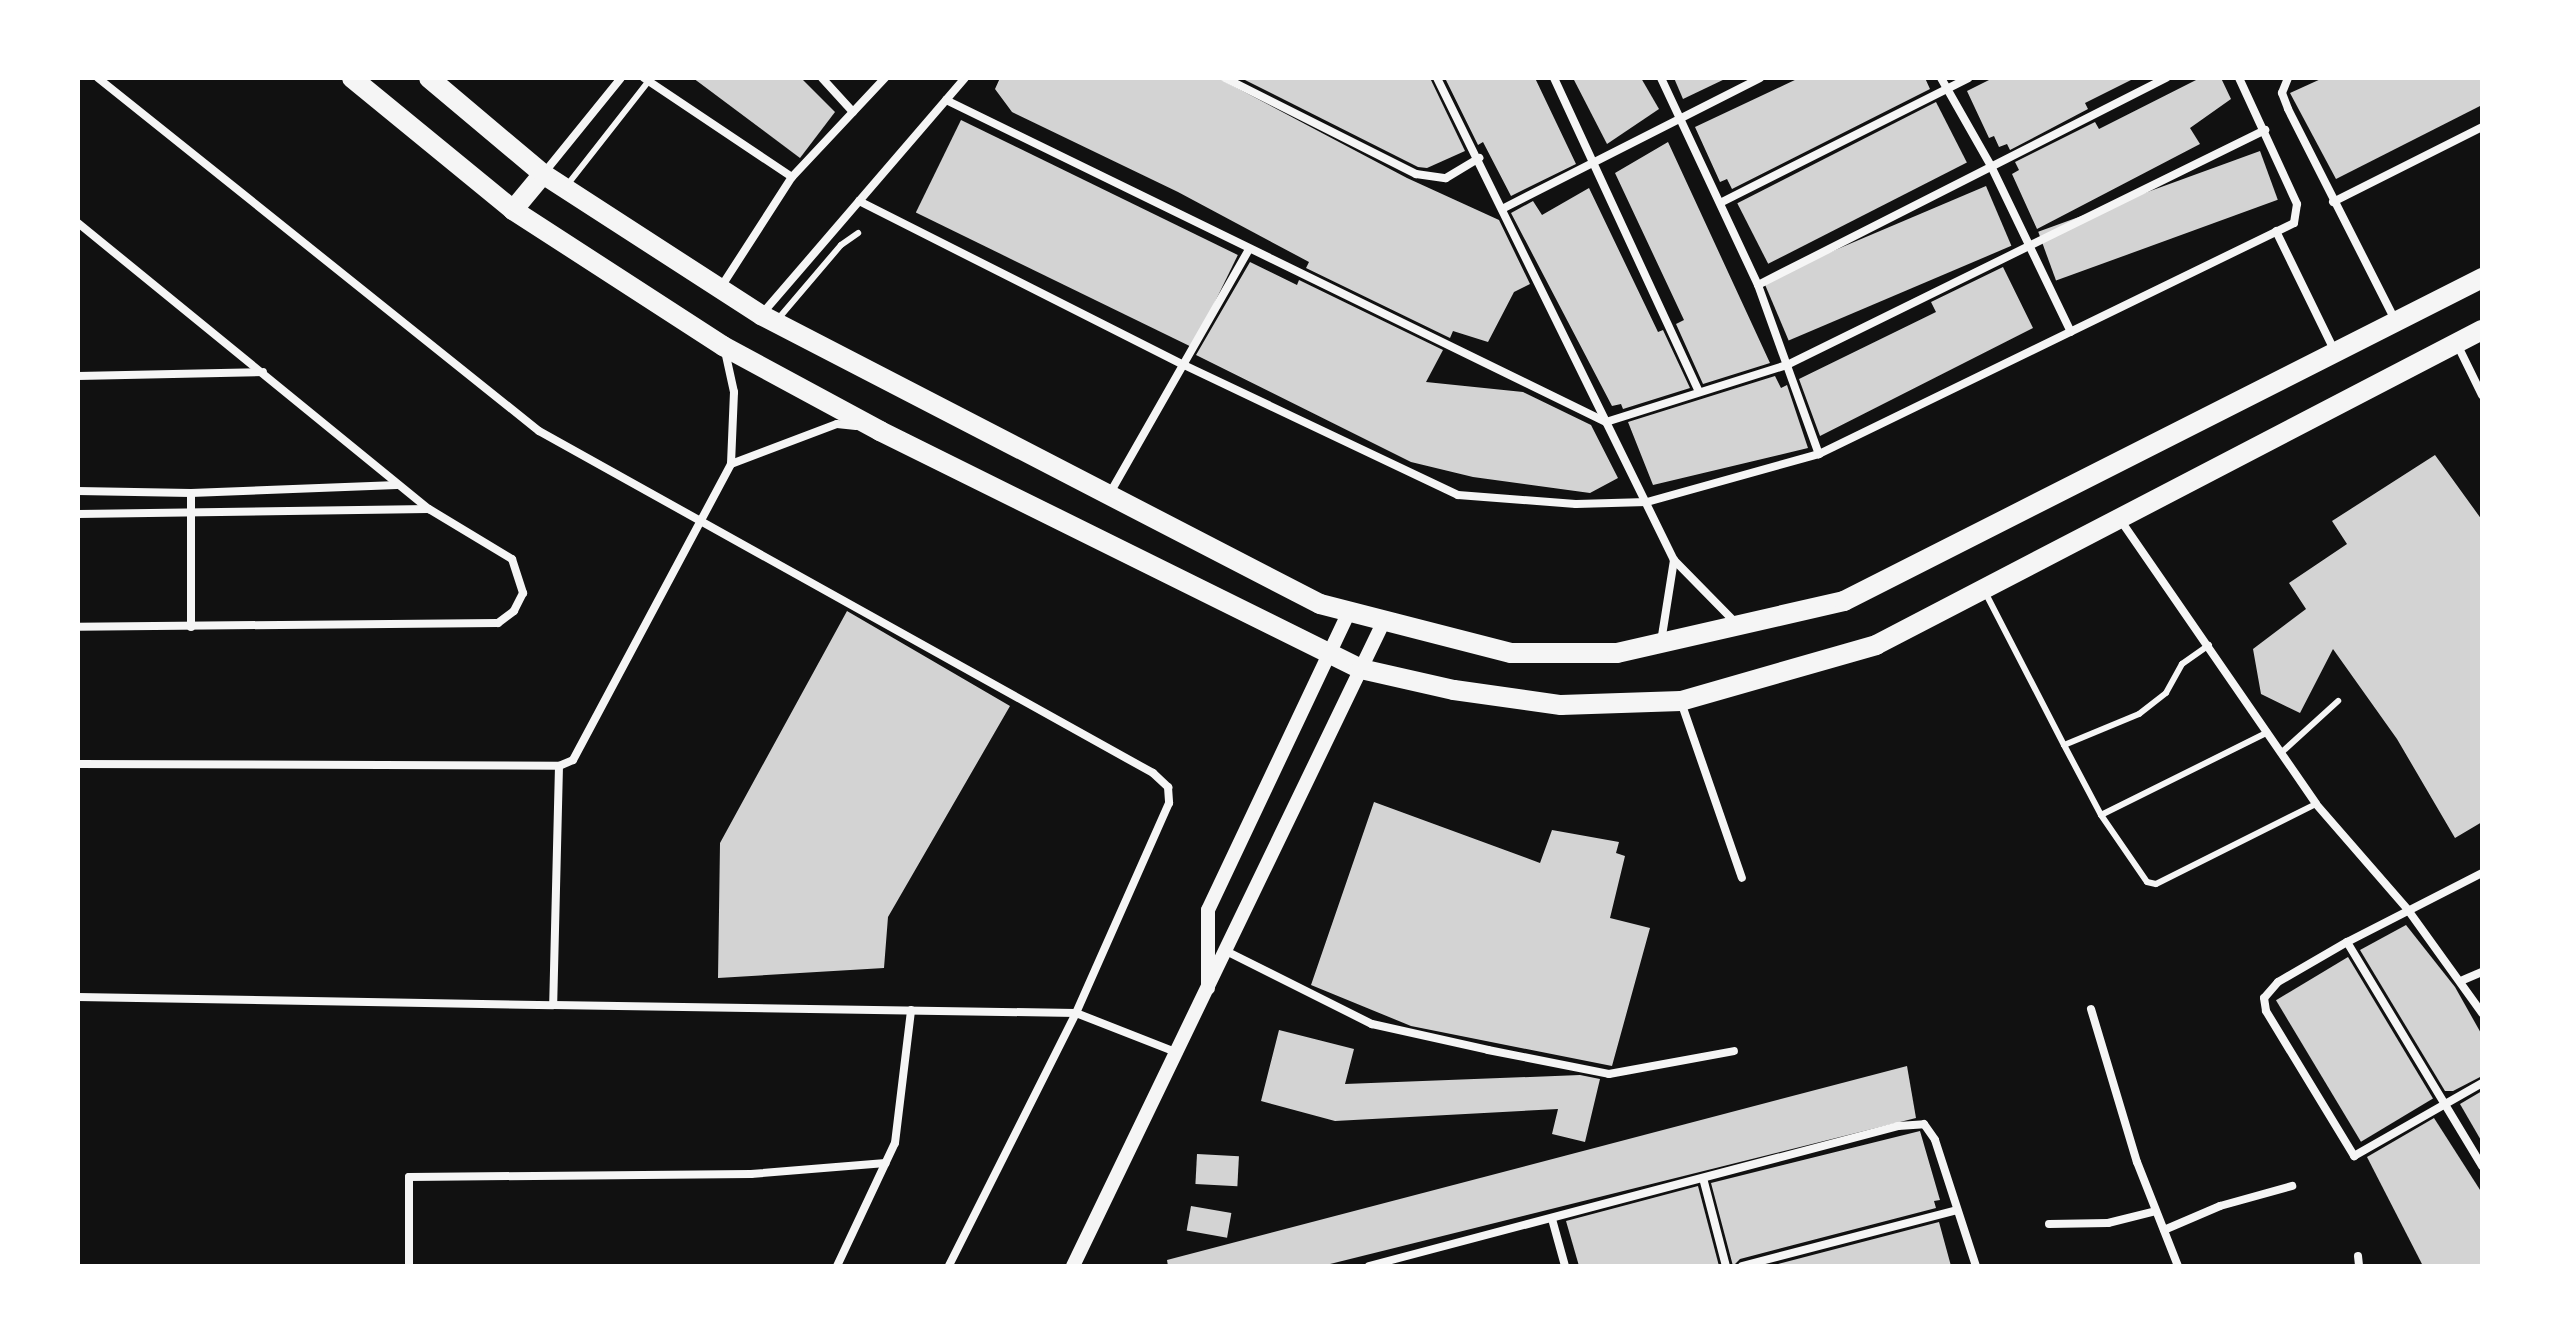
<!DOCTYPE html>
<html>
<head>
<meta charset="utf-8">
<style>
	body { margin:0 }
	#map { position:relative; width:2560px; height:1344px; overflow:hidden; background:#111; font-family:"Nunito Sans",sans-serif }
	div>[style] { position:absolute }
	[style*='--x'] { left:calc(var(--x)*1px); top:calc(var(--y)*1px); width:calc(var(--w)*1px); rotate:calc(var(--a)*1deg) }
	.building>* { inset:0; background:#d3d3d3; transform-origin:0 0 }
	.service>* { height:6px; margin:-3px; padding:0 3px; transform-origin:3px; border-radius:3px; background:#f5f5f5 }
	.minor>* { height:8px; margin:-4px; padding:0 4px; transform-origin:4px; border-radius:4px; background:#f5f5f5 }
	.tertiary>* { height:14px; margin:-7px; padding:0 7px; transform-origin:7px; border-radius:7px; background:#f5f5f5 }
	.primary>* { height:20px; margin:-10px; padding:0 10px; transform-origin:10px; border-radius:10px; background:#f5f5f5 }
	.trunk>* { height:20px; margin:-10px; padding:0 10px; transform-origin:10px; border-radius:10px; background:#f5f5f5 }
	span { translate:-50% -50%; white-space:nowrap; text-align:center; line-height:1.15; -webkit-text-stroke:7px #fff; paint-order:stroke }
	.frame { position:absolute; inset:0; border:80px solid #fff; pointer-events:none }
</style>
</head>
<body>
<div id="map">
	<div class="building">
		<div style="clip-path:polygon(693px 78px,801px 78px,835px 112px,800px 158px)"></div>
		<div style="clip-path:polygon(1000px 78px,1218px 78px,1407px 178px,1499px 220px,1530px 284px,1514px 292px,1488px 342px,1453px 331px,1450px 338px,1306px 268px,1309px 262px,1178px 192px,1012px 112px,995px 89px)"></div>
		<div style="clip-path:polygon(1241px 78px,1430px 78px,1465px 151px,1427px 168px,1418px 167px)"></div>
		<div style="clip-path:polygon(1445px 78px,1535px 78px,1576px 164px,1511px 196px,1483px 142px,1478px 145px)"></div>
		<div style="clip-path:polygon(1573px 78px,1641px 78px,1659px 109px,1607px 144px)"></div>
		<div style="clip-path:polygon(1674px 78px,1727px 78px,1683px 99px)"></div>
		<div style="clip-path:polygon(1799px 78px,1925px 78px,1930px 89px,1732px 189px,1727px 179px,1720px 182px,1695px 127px)"></div>
		<div style="clip-path:polygon(1993px 78px,2135px 78px,2085px 103px,2088px 109px,2010px 150px,2007px 144px,1999px 147px,1994px 136px,1989px 138px,1967px 91px)"></div>
		<div style="clip-path:polygon(2200px 78px,2221px 78px,2231px 99px,2190px 128px,2200px 144px,2037px 229px,2012px 174px,2019px 170px,2015px 162px,2095px 122px,2099px 129px)"></div>
		<div style="clip-path:polygon(2323px 78px,2482px 78px,2482px 105px,2336px 179px,2290px 93px)"></div>
		<div style="left:1936px;top:102px;width:68px;height:223px;rotate:63deg"></div>
		<div style="left:961px;top:120px;width:308px;height:103px;rotate:26deg"></div>
		<div style="clip-path:polygon(1668px 142px,1770px 363px,1703px 384px,1676px 324px,1684px 320px,1615px 173px)"></div>
		<div style="left:2260px;top:151px;width:52px;height:236px;rotate:70deg"></div>
		<div style="left:1986px;top:186px;width:65px;height:242px;rotate:67deg"></div>
		<div style="clip-path:polygon(1589px 188px,1658px 332px,1663px 330px,1690px 388px,1623px 409px,1621px 404px,1612px 406px,1511px 213px,1533px 201px,1542px 215px)"></div>
		<div style="clip-path:polygon(1250px 262px,1297px 285px,1299px 280px,1443px 350px,1426px 382px,1523px 392px,1591px 425px,1618px 478px,1590px 493px,1473px 477px,1411px 462px,1196px 355px)"></div>
		<div style="clip-path:polygon(2003px 267px,2033px 328px,1820px 436px,1799px 379px,1936px 312px,1931px 302px)"></div>
		<div style="clip-path:polygon(1775px 376px,1781px 388px,1787px 385px,1808px 448px,1653px 485px,1628px 422px)"></div>
		<div style="clip-path:polygon(2435px 455px,2482px 520px,2482px 822px,2455px 838px,2397px 739px,2333px 649px,2300px 713px,2261px 694px,2253px 649px,2306px 609px,2289px 583px,2347px 544px,2332px 521px)"></div>
		<div style="clip-path:polygon(847px 611px,1010px 706px,888px 917px,884px 968px,718px 978px,720px 843px)"></div>
		<div style="clip-path:polygon(1374px 802px,1540px 863px,1552px 830px,1619px 842px,1616px 853px,1625px 856px,1610px 918px,1650px 928px,1612px 1066px,1411px 1026px,1311px 985px)"></div>
		<div style="clip-path:polygon(2406px 925px,2455px 987px,2482px 1035px,2482px 1076px,2453px 1091px,2445px 1091px,2360px 950px)"></div>
		<div style="left:2348px;top:957px;width:165px;height:84px;rotate:59deg"></div>
		<div style="clip-path:polygon(1279px 1030px,1354px 1049px,1345px 1084px,1580px 1075px,1600px 1079px,1585px 1142px,1552px 1134px,1558px 1109px,1335px 1121px,1261px 1101px)"></div>
		<div style="clip-path:polygon(1907px 1066px,1916px 1118px,1322px 1266px,1168px 1266px,1167px 1260px)"></div>
		<div style="clip-path:polygon(2482px 1091px,2482px 1142px,2460px 1104px)"></div>
		<div style="clip-path:polygon(2434px 1118px,2482px 1193px,2482px 1266px,2423px 1266px,2367px 1157px)"></div>
		<div style="clip-path:polygon(1920px 1131px,1940px 1200px,1934px 1201px,1936px 1208px,1740px 1259px,1733px 1266px,1711px 1183px)"></div>
		<div style="left:1197px;top:1154px;width:42px;height:30px;rotate:3deg"></div>
		<div style="clip-path:polygon(1698px 1186px,1719px 1266px,1579px 1266px,1566px 1221px)"></div>
		<div style="left:1191px;top:1206px;width:41px;height:25px;rotate:10deg"></div>
		<div style="clip-path:polygon(1939px 1222px,1951px 1266px,1770px 1266px)"></div>
	</div>
	<div class="service">
		<div style="--x:568;--y:184;--w:130;--a:-51.9"></div>
		<div style="--x:778;--y:319;--w:97;--a:-49.6"></div>
		<div style="--x:841;--y:245;--w:21;--a:-35"></div>
		<div style="--x:1985;--y:592;--w:172;--a:62.7"></div>
		<div style="--x:2209;--y:645;--w:33;--a:145"></div>
		<div style="--x:2182;--y:664;--w:33;--a:119"></div>
		<div style="--x:2166;--y:693;--w:34;--a:142"></div>
		<div style="--x:2139;--y:714;--w:81;--a:157.5"></div>
		<div style="--x:2064;--y:745;--w:79;--a:62.1"></div>
		<div style="--x:2101;--y:815;--w:81;--a:55.5"></div>
		<div style="--x:2147;--y:882;--w:9;--a:13"></div>
		<div style="--x:2156;--y:884;--w:179;--a:-26.6"></div>
		<div style="--x:2282;--y:752;--w:76;--a:-42.3"></div>
		<div style="--x:2101;--y:815;--w:186;--a:-26.4"></div>
	</div>
	<div class="minor">
		<div style="--x:98;--y:78;--w:565;--a:38.68"></div>
		<div style="--x:539;--y:431;--w:703;--a:29.12"></div>
		<div style="--x:1153;--y:773;--w:21;--a:43"></div>
		<div style="--x:1168;--y:787;--w:16;--a:86"></div>
		<div style="--x:1169;--y:803;--w:230;--a:113.9"></div>
		<div style="--x:1076;--y:1013;--w:283;--a:116.7"></div>
		<div style="--x:644;--y:78;--w:178;--a:33.8"></div>
		<div style="--x:792;--y:177;--w:136;--a:-46.8"></div>
		<div style="--x:822;--y:78;--w:46;--a:47.6"></div>
		<div style="--x:1225;--y:78;--w:214;--a:26.7"></div>
		<div style="--x:1416;--y:174;--w:30;--a:8"></div>
		<div style="--x:1446;--y:178;--w:39;--a:-31"></div>
		<div style="--x:1437;--y:78;--w:537;--a:63.82"></div>
		<div style="--x:1674;--y:560;--w:90;--a:45.5"></div>
		<div style="--x:1554;--y:78;--w:343;--a:65.2"></div>
		<div style="--x:1661;--y:78;--w:229;--a:64.9"></div>
		<div style="--x:1758;--y:285;--w:180;--a:70.2"></div>
		<div style="--x:1941;--y:78;--w:101;--a:60.4"></div>
		<div style="--x:1991;--y:166;--w:184;--a:64.3"></div>
		<div style="--x:2288;--y:78;--w:16;--a:112"></div>
		<div style="--x:2282;--y:93;--w:17;--a:69"></div>
		<div style="--x:2288;--y:109;--w:237;--a:63.1"></div>
		<div style="--x:946;--y:100;--w:734;--a:26.01"></div>
		<div style="--x:1606;--y:422;--w:190;--a:-17.5"></div>
		<div style="--x:1787;--y:365;--w:533;--a:-26.18"></div>
		<div style="--x:544;--y:173;--w:122;--a:-51"></div>
		<div style="--x:859;--y:201;--w:364;--a:26.8"></div>
		<div style="--x:1184;--y:365;--w:303;--a:25.4"></div>
		<div style="--x:1458;--y:495;--w:118;--a:4.4"></div>
		<div style="--x:1576;--y:504;--w:71;--a:-1.6"></div>
		<div style="--x:1647;--y:502;--w:179;--a:-15.6"></div>
		<div style="--x:1819;--y:454;--w:528;--a:-25.93"></div>
		<div style="--x:2294;--y:223;--w:19;--a:-81"></div>
		<div style="--x:2297;--y:204;--w:139;--a:-114.7"></div>
		<div style="--x:2333;--y:202;--w:167;--a:-26.7"></div>
		<div style="--x:1720;--y:203;--w:278;--a:-26.7"></div>
		<div style="--x:1502;--y:209;--w:289;--a:-26.9"></div>
		<div style="--x:78;--y:223;--w:453;--a:39.2"></div>
		<div style="--x:429;--y:509;--w:97;--a:31.1"></div>
		<div style="--x:512;--y:559;--w:36;--a:72"></div>
		<div style="--x:523;--y:593;--w:20;--a:117"></div>
		<div style="--x:514;--y:611;--w:20;--a:143"></div>
		<div style="--x:498;--y:623;--w:420;--a:179.5"></div>
		<div style="--x:2276;--y:231;--w:135;--a:64"></div>
		<div style="--x:1758;--y:285;--w:458;--a:-26.9"></div>
		<div style="--x:721;--y:287;--w:131;--a:-57.2"></div>
		<div style="--x:762;--y:314;--w:311;--a:-49.3"></div>
		<div style="--x:2457;--y:344;--w:57;--a:63.9"></div>
		<div style="--x:725;--y:351;--w:42;--a:77.6"></div>
		<div style="--x:734;--y:392;--w:72;--a:92.4"></div>
		<div style="--x:731;--y:464;--w:113;--a:-20.7"></div>
		<div style="--x:837;--y:424;--w:19;--a:6"></div>
		<div style="--x:78;--y:376;--w:185;--a:-1.2"></div>
		<div style="--x:78;--y:491;--w:113;--a:1"></div>
		<div style="--x:191;--y:493;--w:206;--a:-2.2"></div>
		<div style="--x:191;--y:493;--w:134;--a:90"></div>
		<div style="--x:1110;--y:493;--w:281;--a:-60.3"></div>
		<div style="--x:78;--y:514;--w:350;--a:-0.8"></div>
		<div style="--x:2119;--y:518;--w:347;--a:55.4"></div>
		<div style="--x:2316;--y:804;--w:140;--a:49"></div>
		<div style="--x:2408;--y:910;--w:127;--a:54.3"></div>
		<div style="--x:1661;--y:642;--w:83;--a:-81"></div>
		<div style="--x:1681;--y:702;--w:186;--a:70.9"></div>
		<div style="--x:78;--y:764;--w:481;--a:0.2"></div>
		<div style="--x:559;--y:766;--w:15;--a:-23"></div>
		<div style="--x:573;--y:760;--w:336;--a:-61.9"></div>
		<div style="--x:559;--y:766;--w:239;--a:91.4"></div>
		<div style="--x:553;--y:1005;--w:523;--a:0.88"></div>
		<div style="--x:1076;--y:1013;--w:110;--a:21.4"></div>
		<div style="--x:2482;--y:873;--w:152;--a:152.9"></div>
		<div style="--x:2347;--y:942;--w:80;--a:149.9"></div>
		<div style="--x:2278;--y:982;--w:21;--a:131"></div>
		<div style="--x:2264;--y:998;--w:13;--a:81"></div>
		<div style="--x:2266;--y:1011;--w:170;--a:58.7"></div>
		<div style="--x:2354;--y:1156;--w:147;--a:-29.7"></div>
		<div style="--x:2347;--y:942;--w:262;--a:58.9"></div>
		<div style="--x:1228;--y:952;--w:161;--a:26.6"></div>
		<div style="--x:1372;--y:1024;--w:119;--a:12.6"></div>
		<div style="--x:1488;--y:1050;--w:123;--a:11.2"></div>
		<div style="--x:1609;--y:1074;--w:127;--a:-10.4"></div>
		<div style="--x:2463;--y:980;--w:21;--a:-23"></div>
		<div style="--x:78;--y:997;--w:475;--a:1"></div>
		<div style="--x:2091;--y:1009;--w:160;--a:73.3"></div>
		<div style="--x:2137;--y:1162;--w:112;--a:68.5"></div>
		<div style="--x:1703;--y:1178;--w:91;--a:75.4"></div>
		<div style="--x:1552;--y:1219;--w:49;--a:74.5"></div>
		<div style="--x:2049;--y:1224;--w:59;--a:-1"></div>
		<div style="--x:2108;--y:1223;--w:49;--a:-14"></div>
		<div style="--x:2164;--y:1230;--w:61;--a:-23.2"></div>
		<div style="--x:2220;--y:1206;--w:75;--a:-15.5"></div>
		<div style="--x:2358;--y:1256;--w:10;--a:84"></div>
		<div style="--x:409;--y:1266;--w:89;--a:-90"></div>
		<div style="--x:409;--y:1177;--w:342;--a:-0.5"></div>
		<div style="--x:751;--y:1174;--w:135;--a:-4.7"></div>
		<div style="--x:837;--y:1266;--w:136;--a:-64.8"></div>
		<div style="--x:895;--y:1143;--w:134;--a:-83.1"></div>
		<div style="--x:1369;--y:1266;--w:547;--a:-14.82"></div>
		<div style="--x:1898;--y:1126;--w:26;--a:-4"></div>
		<div style="--x:1924;--y:1124;--w:19;--a:55"></div>
		<div style="--x:1935;--y:1140;--w:133;--a:72"></div>
		<div style="--x:1742;--y:1266;--w:222;--a:-14.6"></div>
	</div>
	<div class="tertiary">
		<div style="--x:1208;--y:988;--w:78;--a:-90"></div>
		<div style="--x:1208;--y:910;--w:330;--a:-64.7"></div>
		<div style="--x:1073;--y:1266;--w:716;--a:-64.26"></div>
	</div>
	<div class="primary">
		<div style="--x:513;--y:210;--w:47;--a:-50.2"></div>
	</div>
	<div class="trunk">
		<div style="--x:352;--y:78;--w:208;--a:39.3"></div>
		<div style="--x:513;--y:210;--w:250;--a:32.9"></div>
		<div style="--x:723;--y:346;--w:179;--a:28.4"></div>
		<div style="--x:880;--y:431;--w:537;--a:26.33"></div>
		<div style="--x:1361;--y:669;--w:95;--a:12.7"></div>
		<div style="--x:1454;--y:690;--w:108;--a:8"></div>
		<div style="--x:1561;--y:705;--w:120;--a:-1.9"></div>
		<div style="--x:1681;--y:701;--w:203;--a:-16"></div>
		<div style="--x:1876;--y:645;--w:683;--a:-27.47"></div>
		<div style="--x:429;--y:78;--w:149;--a:40.1"></div>
		<div style="--x:543;--y:174;--w:260;--a:32.9"></div>
		<div style="--x:761;--y:315;--w:629;--a:27.34"></div>
		<div style="--x:1320;--y:604;--w:197;--a:14.4"></div>
		<div style="--x:1511;--y:653;--w:106;--a:0"></div>
		<div style="--x:1617;--y:653;--w:233;--a:-12.9"></div>
		<div style="--x:1844;--y:601;--w:715;--a:-26.85"></div>
	</div>
	<div class="frame"></div>
</div>
</body>
</html>
